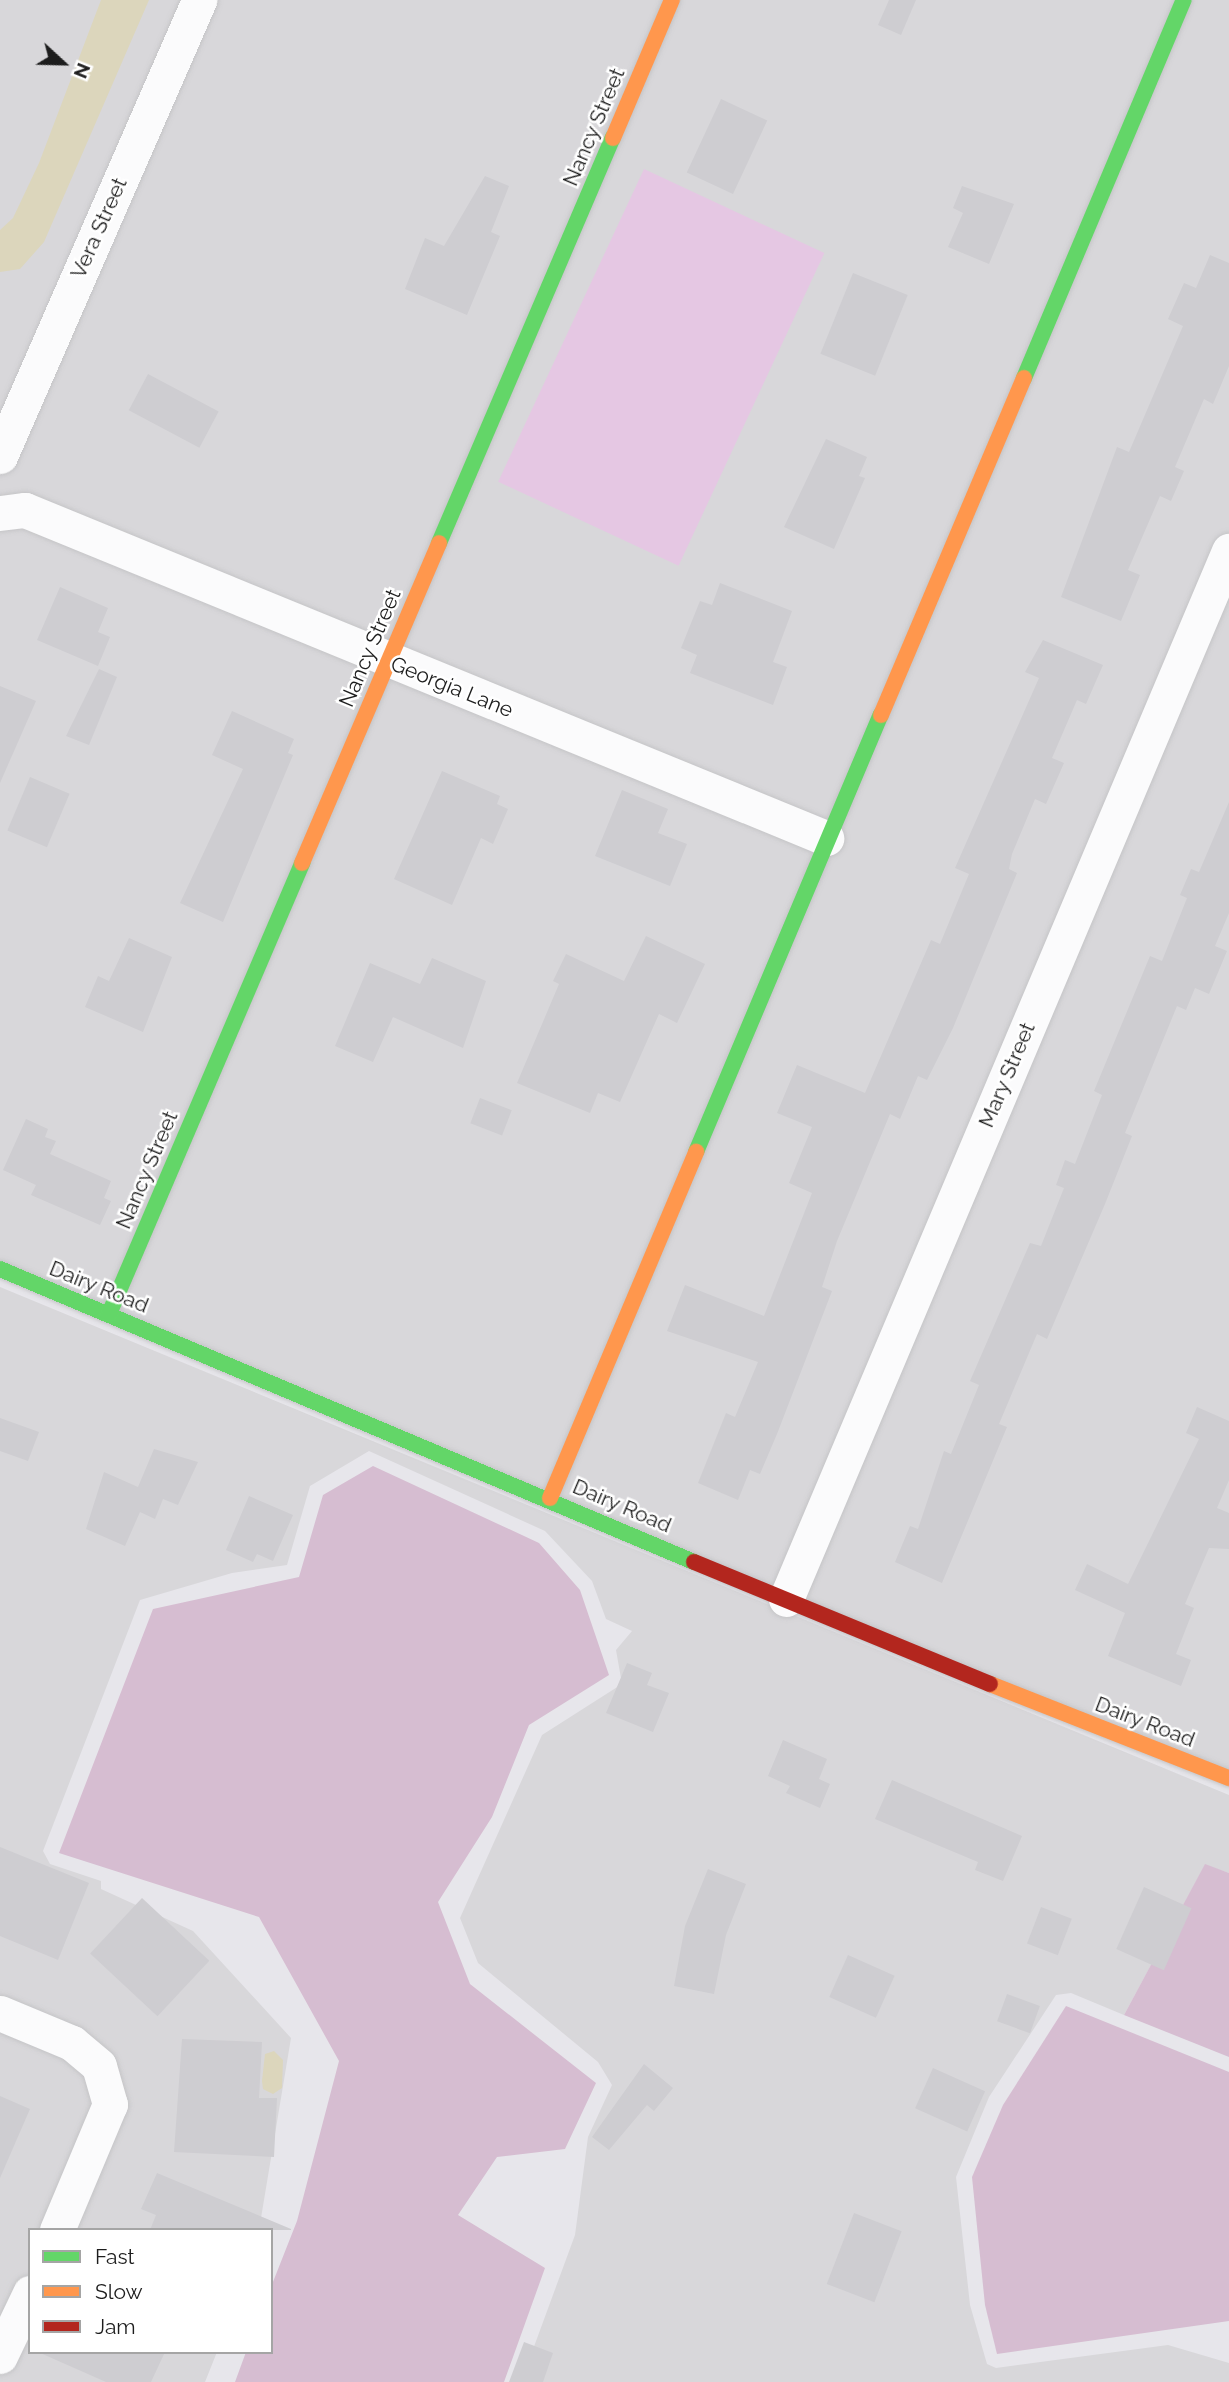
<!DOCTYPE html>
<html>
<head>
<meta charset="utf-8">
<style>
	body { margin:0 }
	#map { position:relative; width:1229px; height:2382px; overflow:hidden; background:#e7e6eb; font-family:Raleway,sans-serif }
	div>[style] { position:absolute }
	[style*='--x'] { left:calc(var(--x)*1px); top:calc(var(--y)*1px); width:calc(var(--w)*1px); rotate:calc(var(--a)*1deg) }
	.residential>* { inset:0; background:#d8d7da }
	.grass>* { inset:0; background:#e5c7e3; transform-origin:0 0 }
	.forest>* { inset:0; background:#d6bdd1 }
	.water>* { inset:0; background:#dcd6bc }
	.building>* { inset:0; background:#cecdd1; transform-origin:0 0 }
	.roads { filter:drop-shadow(0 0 2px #c5c5c7) drop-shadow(0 0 2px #c5c5c7) }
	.street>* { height:35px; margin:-17.5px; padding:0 17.5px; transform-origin:17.5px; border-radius:17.5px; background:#fbfbfc }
	.fast>* { height:16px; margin:-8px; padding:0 8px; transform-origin:8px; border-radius:8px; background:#63d668 }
	.slow>* { height:16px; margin:-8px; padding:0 8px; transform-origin:8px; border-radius:8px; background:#ff974d }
	.jam>* { height:16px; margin:-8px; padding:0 8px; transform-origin:8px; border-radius:8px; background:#b3261e }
	span { translate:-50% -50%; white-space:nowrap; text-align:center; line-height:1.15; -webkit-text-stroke:5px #fff; paint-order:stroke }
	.street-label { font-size:21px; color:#1d1d1d }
	.legend { position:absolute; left:28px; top:2228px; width:245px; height:126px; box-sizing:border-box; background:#fff; border:2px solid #a5a5a5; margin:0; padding:9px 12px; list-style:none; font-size:21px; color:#1d1d1d }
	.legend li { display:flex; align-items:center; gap:14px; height:35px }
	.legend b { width:35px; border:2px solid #a5a5a5 }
	.north { position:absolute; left:28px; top:28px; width:70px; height:70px; -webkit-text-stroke:5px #fff; paint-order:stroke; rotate:112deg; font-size:19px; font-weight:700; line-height:28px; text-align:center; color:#1d1d1d }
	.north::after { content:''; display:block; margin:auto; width:24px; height:32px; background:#1d1d1d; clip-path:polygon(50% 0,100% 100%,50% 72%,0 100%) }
</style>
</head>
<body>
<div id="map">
	<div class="residential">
		<div style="clip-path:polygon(0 0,1229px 0,1229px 1778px,0 1269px)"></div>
		<div style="clip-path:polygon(0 1287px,1229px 1795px,1229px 1873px,1205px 1865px,1124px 2015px,1071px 1993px,1056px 1995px,989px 2097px,956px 2177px,970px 2305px,987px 2364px,996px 2368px,1168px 2345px,1229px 2363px,1229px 2382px,521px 2382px,575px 2235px,588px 2137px,612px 2085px,598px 2062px,478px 1963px,460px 1918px,542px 1735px,622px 1684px,616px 1650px,632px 1631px,606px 1619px,592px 1581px,545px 1531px,369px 1451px,310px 1486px,287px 1565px,232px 1573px,140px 1600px,43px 1851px,50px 1864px,101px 1881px,101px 1889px,193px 1931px,291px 2038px,259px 2230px,30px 2230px,30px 2352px,217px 2352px,205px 2382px,0 2382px)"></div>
	</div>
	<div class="grass">
		<div style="left:644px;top:169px;width:199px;height:345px;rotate:25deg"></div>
	</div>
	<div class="forest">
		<div style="clip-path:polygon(373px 1466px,539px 1543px,580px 1590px,609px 1675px,529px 1725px,492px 1817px,438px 1902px,470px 1984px,596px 2083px,565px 2149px,497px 2157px,458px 2215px,545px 2268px,504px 2382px,235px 2382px,246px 2352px,271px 2352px,271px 2287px,297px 2221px,339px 2061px,259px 1917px,59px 1853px,153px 1609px,299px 1577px,323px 1495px)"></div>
		<div style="clip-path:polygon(1205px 1864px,1229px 1873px,1229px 2057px,1124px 2015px)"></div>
		<div style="clip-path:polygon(1066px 2006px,1229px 2072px,1229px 2321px,997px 2354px,985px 2305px,972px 2177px,1003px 2105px)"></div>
	</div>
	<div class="water">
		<div style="clip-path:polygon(101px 0,149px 0,44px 242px,20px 269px,0 272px,0 230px,13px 218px,39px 163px)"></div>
		<div style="clip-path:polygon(274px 2051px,283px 2060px,282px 2088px,273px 2094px,263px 2089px,262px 2081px,265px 2054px)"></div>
	</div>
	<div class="building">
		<div style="clip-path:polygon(889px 0,916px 0,901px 35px,878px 25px)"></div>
		<div style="left:721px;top:99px;width:51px;height:81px;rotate:25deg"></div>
		<div style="clip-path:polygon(485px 176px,509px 186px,491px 232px,500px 236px,467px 315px,405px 289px,425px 238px,444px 246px)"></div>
		<div style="clip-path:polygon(962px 186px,1014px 204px,989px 264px,948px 247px,963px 213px,953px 208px)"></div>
		<div style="clip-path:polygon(1210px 255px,1229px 263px,1229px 366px,1213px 404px,1204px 399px,1175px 467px,1184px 471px,1171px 501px,1160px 496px,1128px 570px,1140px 575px,1121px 621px,1061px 597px,1117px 447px,1129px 452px,1183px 326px,1168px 319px,1184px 283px,1196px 288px)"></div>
		<div style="left:853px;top:273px;width:59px;height:87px;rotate:22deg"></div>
		<div style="left:148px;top:374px;width:80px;height:41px;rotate:28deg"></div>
		<div style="clip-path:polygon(826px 439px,867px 457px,859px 476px,865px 478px,834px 549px,784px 527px)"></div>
		<div style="clip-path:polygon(720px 583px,792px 611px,773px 662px,787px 667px,773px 705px,690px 673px,697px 655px,681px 648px,700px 601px,712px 605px)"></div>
		<div style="clip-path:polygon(60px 587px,108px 608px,98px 632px,110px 637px,98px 666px,37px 640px)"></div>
		<div style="clip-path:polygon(1043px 640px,1103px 665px,1086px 704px,1077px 700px,1052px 758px,1064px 763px,1046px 804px,1035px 799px,1012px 854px,1009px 869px,1017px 873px,953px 1028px,927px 1080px,918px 1076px,900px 1119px,890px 1114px,837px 1241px,822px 1287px,832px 1291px,777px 1434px,760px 1474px,750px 1470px,738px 1500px,698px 1483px,726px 1413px,735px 1417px,758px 1362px,667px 1331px,685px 1285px,764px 1316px,812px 1193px,789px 1183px,812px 1127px,777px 1113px,797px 1065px,865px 1093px,931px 940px,940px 944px,969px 874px,955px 868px,1039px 678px,1025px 672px)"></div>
		<div style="clip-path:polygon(99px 669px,117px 677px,89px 745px,66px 736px)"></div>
		<div style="clip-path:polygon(0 686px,36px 701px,0 783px)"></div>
		<div style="clip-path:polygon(232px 711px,294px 739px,288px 753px,293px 755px,223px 922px,180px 903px,243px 769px,212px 755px)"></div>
		<div style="clip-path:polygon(442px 771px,500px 796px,497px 804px,508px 809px,493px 844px,481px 838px,452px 905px,394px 879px)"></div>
		<div style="left:30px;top:777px;width:43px;height:58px;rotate:23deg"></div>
		<div style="clip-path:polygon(622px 790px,668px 809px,658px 833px,687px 844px,670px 886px,595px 856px)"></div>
		<div style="clip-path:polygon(1229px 802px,1229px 913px,1215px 946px,1227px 951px,1209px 994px,1195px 988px,1186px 1010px,1177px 1006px,1125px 1133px,1132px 1136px,1105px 1204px,1047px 1339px,1037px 1334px,999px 1424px,1007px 1427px,942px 1583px,895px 1562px,910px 1526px,918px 1529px,944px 1451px,951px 1454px,979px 1385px,970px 1381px,1030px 1243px,1041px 1246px,1064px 1188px,1056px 1185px,1065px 1160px,1075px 1164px,1102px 1095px,1094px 1091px,1150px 956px,1162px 961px,1187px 898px,1180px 895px,1191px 869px,1199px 872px)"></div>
		<div style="clip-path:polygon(646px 936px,705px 964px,677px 1023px,659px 1014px,620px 1102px,598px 1093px,590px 1113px,517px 1083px,559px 984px,553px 981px,566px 954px,624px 981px)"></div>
		<div style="clip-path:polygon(129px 938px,172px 957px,143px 1032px,85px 1007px,98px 976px,109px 981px)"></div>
		<div style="clip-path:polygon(432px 958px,486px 981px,463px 1048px,393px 1017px,373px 1062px,335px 1046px,370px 963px,420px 984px)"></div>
		<div style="left:480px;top:1098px;width:34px;height:27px;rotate:21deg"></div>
		<div style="clip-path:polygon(26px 1119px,48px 1129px,45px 1137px,56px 1141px,50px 1154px,111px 1181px,104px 1198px,111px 1201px,100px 1225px,31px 1195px,36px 1185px,3px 1170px)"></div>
		<div style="clip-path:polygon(1197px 1407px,1229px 1421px,1229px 1480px,1217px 1508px,1229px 1513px,1229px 1549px,1209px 1548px,1185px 1604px,1194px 1608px,1176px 1654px,1191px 1660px,1181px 1686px,1108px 1656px,1125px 1613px,1075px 1590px,1087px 1564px,1128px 1584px,1199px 1439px,1186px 1433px)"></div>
		<div style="clip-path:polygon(0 1418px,39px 1432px,28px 1461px,0 1451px)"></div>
		<div style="clip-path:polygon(154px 1449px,198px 1462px,178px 1505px,163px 1499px,155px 1519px,140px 1512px,125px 1546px,86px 1529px,104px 1472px,138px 1487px)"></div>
		<div style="clip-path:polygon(249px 1496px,293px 1515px,273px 1561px,257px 1554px,253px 1562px,226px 1550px)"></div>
		<div style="clip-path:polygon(627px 1663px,652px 1673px,647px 1685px,669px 1693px,653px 1732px,606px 1713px)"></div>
		<div style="clip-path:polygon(783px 1740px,827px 1759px,819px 1779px,830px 1784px,820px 1808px,786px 1793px,790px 1786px,768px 1776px)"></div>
		<div style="clip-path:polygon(892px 1780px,1022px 1836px,1003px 1881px,975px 1870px,978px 1862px,875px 1819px)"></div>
		<div style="clip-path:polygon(0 1847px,89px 1883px,58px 1960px,0 1936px)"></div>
		<div style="clip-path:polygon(708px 1869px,746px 1884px,726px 1935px,714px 1994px,674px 1986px,685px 1926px)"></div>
		<div style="left:1144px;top:1887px;width:52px;height:68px;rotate:24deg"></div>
		<div style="left:142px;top:1898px;width:92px;height:76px;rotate:43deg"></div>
		<div style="left:1041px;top:1907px;width:33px;height:39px;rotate:21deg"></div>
		<div style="left:848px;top:1955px;width:51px;height:46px;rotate:24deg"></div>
		<div style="left:1007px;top:1994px;width:35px;height:29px;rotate:20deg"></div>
		<div style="clip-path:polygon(182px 2039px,262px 2042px,259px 2098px,277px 2098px,274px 2157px,174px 2152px)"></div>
		<div style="clip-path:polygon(644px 2064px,673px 2088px,654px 2111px,647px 2105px,609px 2150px,592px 2137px)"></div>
		<div style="left:933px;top:2068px;width:57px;height:44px;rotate:24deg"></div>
		<div style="clip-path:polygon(0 2096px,30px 2109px,0 2178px)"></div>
		<div style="clip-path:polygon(157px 2173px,291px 2229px,291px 2230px,150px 2230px,156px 2215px,141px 2209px)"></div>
		<div style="left:854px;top:2213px;width:51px;height:76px;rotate:21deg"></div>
		<div style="clip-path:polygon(524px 2342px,553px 2353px,543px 2382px,509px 2382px)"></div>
		<div style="clip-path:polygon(38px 2352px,165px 2352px,151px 2382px,106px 2382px)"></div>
	</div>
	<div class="roads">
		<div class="street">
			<div style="--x:0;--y:456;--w:498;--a:-66.4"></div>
			<div style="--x:0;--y:513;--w:25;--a:-7"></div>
			<div style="--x:25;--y:510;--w:866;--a:22.27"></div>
			<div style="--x:786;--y:1599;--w:1138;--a:-67.09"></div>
			<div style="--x:0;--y:2013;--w:78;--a:22.6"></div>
			<div style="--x:72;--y:2043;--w:35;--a:40"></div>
			<div style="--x:99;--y:2066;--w:40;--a:74"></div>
			<div style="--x:110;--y:2104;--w:137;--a:112.8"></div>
			<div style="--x:0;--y:2356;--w:70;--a:-64.5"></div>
		</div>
		<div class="fast">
			<div style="--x:1024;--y:378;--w:410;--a:-67.1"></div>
			<div style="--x:439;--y:543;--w:441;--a:-66.8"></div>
			<div style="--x:696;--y:1152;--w:475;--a:-67.1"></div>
			<div style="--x:0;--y:1269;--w:753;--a:22.89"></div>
			<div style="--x:109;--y:1314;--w:491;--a:-66.8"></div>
		</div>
		<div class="slow">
			<div style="--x:613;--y:138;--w:150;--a:-66.9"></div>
			<div style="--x:881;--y:715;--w:366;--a:-67"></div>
			<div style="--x:302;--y:863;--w:348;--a:-66.8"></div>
			<div style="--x:550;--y:1498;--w:376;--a:-67.1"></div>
			<div style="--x:990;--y:1684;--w:257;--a:21.5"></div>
		</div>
		<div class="jam">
			<div style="--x:694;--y:1562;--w:320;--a:22.4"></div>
		</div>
	</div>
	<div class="street-label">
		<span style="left:594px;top:127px;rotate:-67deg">Nancy Street</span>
		<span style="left:99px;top:228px;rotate:-66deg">Vera Street</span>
		<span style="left:370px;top:648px;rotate:-67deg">Nancy Street</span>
		<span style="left:452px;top:687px;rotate:22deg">Georgia Lane</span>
		<span style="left:1007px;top:1075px;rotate:-67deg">Mary Street</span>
		<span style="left:147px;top:1170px;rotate:-67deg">Nancy Street</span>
		<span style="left:99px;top:1287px;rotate:22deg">Dairy Road</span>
		<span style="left:622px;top:1506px;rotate:23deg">Dairy Road</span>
		<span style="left:1145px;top:1722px;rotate:21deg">Dairy Road</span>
	</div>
	<ul class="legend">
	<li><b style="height:9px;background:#63d668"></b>Fast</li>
	<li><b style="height:9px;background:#ff974d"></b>Slow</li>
	<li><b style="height:9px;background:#b3261e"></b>Jam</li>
	</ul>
	<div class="north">N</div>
</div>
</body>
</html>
